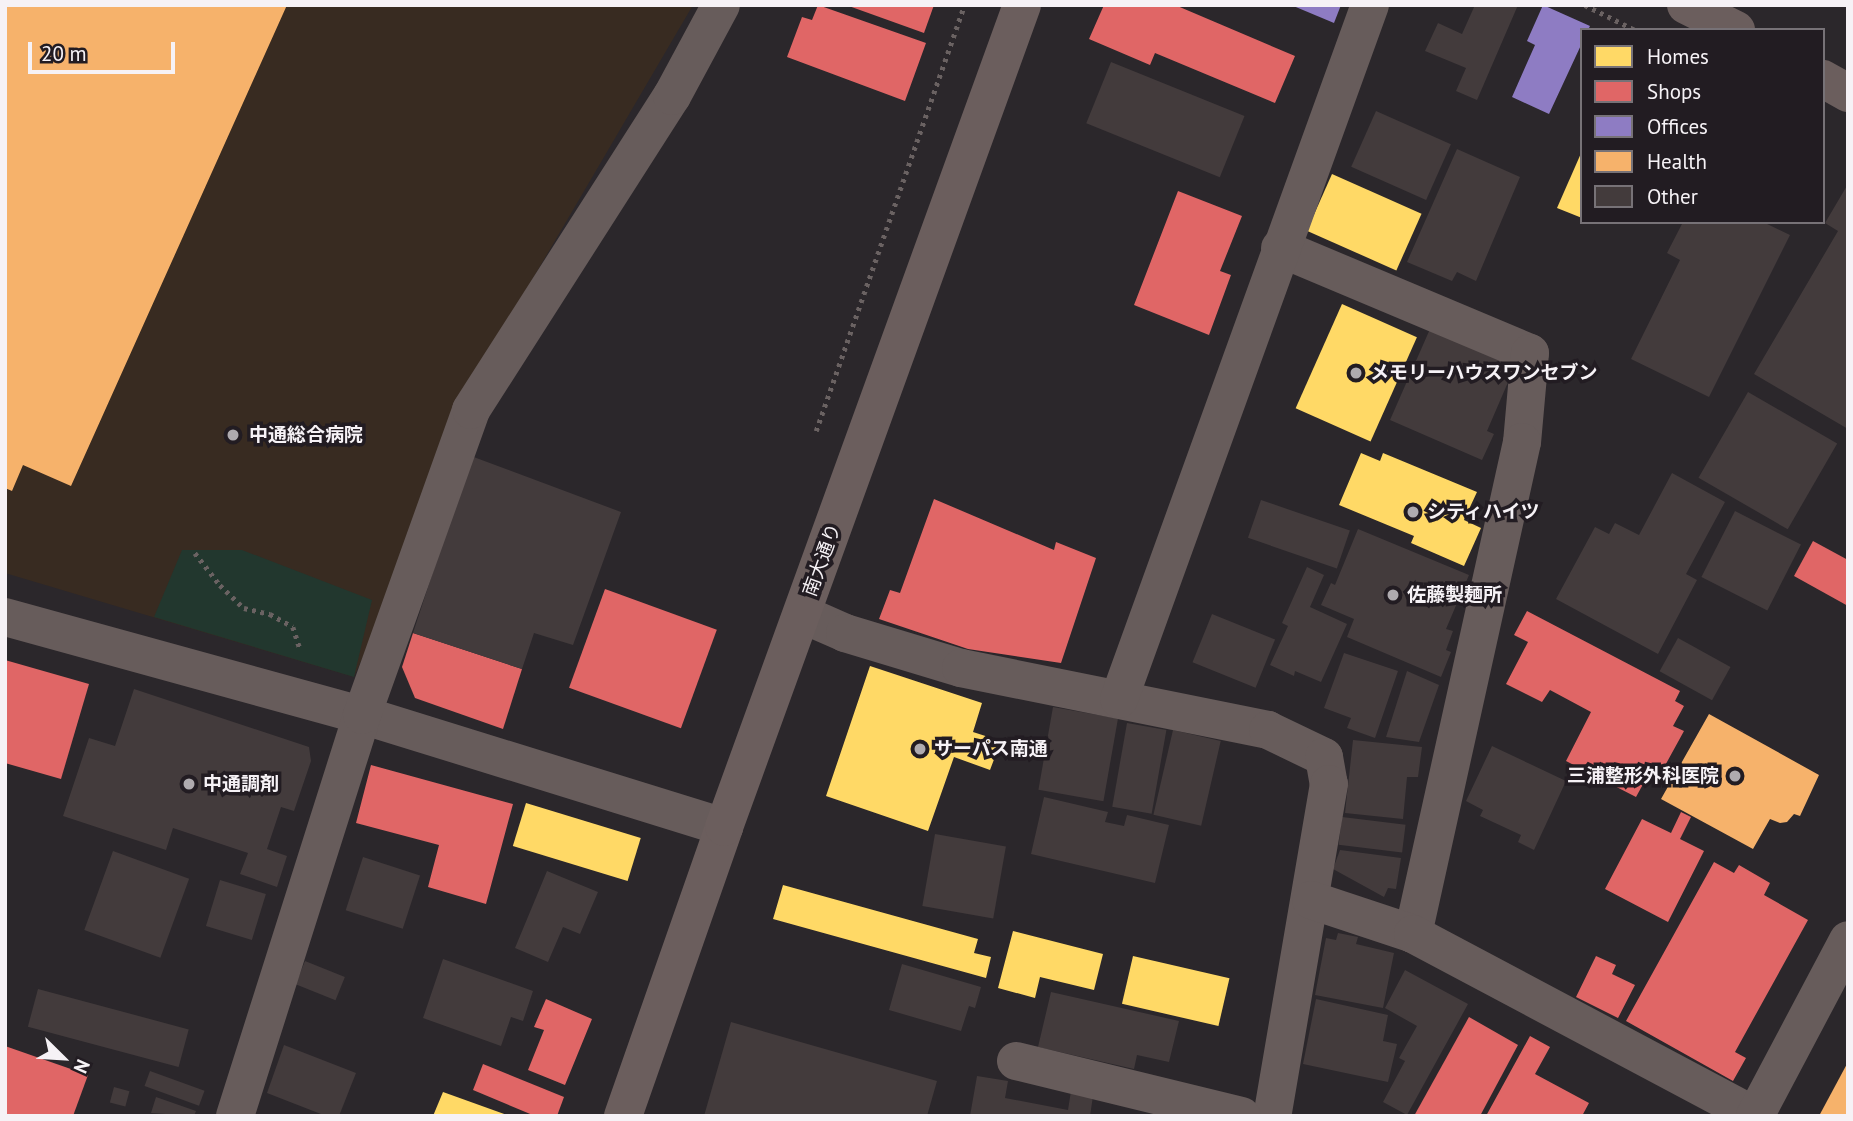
<!DOCTYPE html>
<html>
<head>
<meta charset="utf-8">
<style>
	body { margin:0 }
	#map { position:relative; width:1853px; height:1121px; overflow:hidden; background:#2b272b; font-family:"PT Sans","Noto Sans JP",sans-serif }
	div>[style] { position:absolute }
	[style*='--x'] { left:calc(var(--x)*1px); top:calc(var(--y)*1px); width:calc(var(--w)*1px); rotate:calc(var(--a)*1deg) }
	.medical>* { inset:0; background:#382b21 }
	.green>* { inset:0; background:#22372e }
	.homes>* { inset:0; background:#ffd966; transform-origin:0 0 }
	.shops>* { inset:0; background:#e06666; transform-origin:0 0 }
	.offices>* { inset:0; background:#8e7cc3 }
	.health>* { inset:0; background:#f6b26b }
	.building>* { inset:0; background:#433b3c; transform-origin:0 0 }
	.path>* { height:4.5px; margin-top:-2.25px; transform-origin:0; background:repeating-linear-gradient(90deg,#6a6262 0 3.5px,transparent 0 8.5px) }
	.street>* { height:38px; margin:-19px; padding:0 19px; transform-origin:19px; border-radius:19px; background:#675c5b }
	.secondary>* { height:38px; margin:-19px; padding:0 19px; transform-origin:19px; border-radius:19px; background:#6b5e5d }
	.dots>* { width:19px; height:19px; translate:-50% -50%; box-sizing:border-box; border:4px solid #221c22; border-radius:50% }
	span { translate:-50% -50%; white-space:nowrap; text-align:center; line-height:1.15; -webkit-text-stroke:7px #221c22; paint-order:stroke }
	.poi-label { font-size:19px; color:#f6f2f6; font-weight:700 }
	.left { translate:0 -50%; text-align:left }
	.right { translate:-100% -50%; text-align:right }
	.street-label { font-size:19px; color:#f6f2f6 }
	.frame { position:absolute; inset:0; border:7px solid #f6f2f6; pointer-events:none }
	.legend { position:absolute; left:1580px; top:28px; width:245px; height:196px; box-sizing:border-box; background:#221c22; border:2px solid #777277; margin:0; padding:9px 12px; list-style:none; font-size:21px; color:#f6f2f6 }
	.legend li { display:flex; align-items:center; gap:14px; height:35px }
	.legend b { width:35px; border:2px solid #777277 }
	.north { position:absolute; left:28px; top:1023px; width:70px; height:70px; -webkit-text-stroke:5px #221c22; paint-order:stroke; rotate:114deg; font-size:19px; font-weight:700; line-height:28px; text-align:center; color:#f6f2f6 }
	.north::after { content:''; display:block; margin:auto; width:24px; height:32px; background:#f6f2f6; clip-path:polygon(50% 0,100% 100%,50% 72%,0 100%) }
	.scale { position:absolute; left:28px; top:42px; width:147px; height:32px; box-sizing:border-box; border:4px solid #f6f2f6; border-top:0; padding-left:9px; font-size:21px; line-height:24px; white-space:nowrap; color:#f6f2f6; -webkit-text-stroke:5px #221c22; paint-order:stroke }
</style>
</head>
<body>
<div id="map">
	<div class="medical">
		<div style="clip-path:polygon(5px 5px,693px 5px,522px 297px,354px 677px,5px 573px)"></div>
	</div>
	<div class="green">
		<div style="clip-path:polygon(182px 550px,242px 550px,372px 600px,354px 677px,154px 617px)"></div>
	</div>
	<div class="homes">
		<div style="clip-path:polygon(1582px 151px,1582px 218px,1557px 208px)"></div>
		<div style="left:1332px;top:174px;width:98px;height:62px;rotate:24deg"></div>
		<div style="left:1342px;top:304px;width:82px;height:114px;rotate:24deg"></div>
		<div style="clip-path:polygon(1361px 453px,1380px 461px,1383px 453px,1477px 492px,1464px 520px,1481px 528px,1464px 566px,1411px 543px,1414px 536px,1339px 505px)"></div>
		<div style="clip-path:polygon(870px 666px,982px 703px,973px 732px,1001px 741px,990px 770px,954px 757px,928px 831px,826px 796px)"></div>
		<div style="left:526px;top:803px;width:120px;height:45px;rotate:17deg"></div>
		<div style="clip-path:polygon(783px 885px,978px 939px,974px 953px,991px 957px,986px 978px,773px 919px)"></div>
		<div style="clip-path:polygon(1013px 931px,1103px 954px,1094px 990px,1040px 977px,1035px 998px,998px 988px)"></div>
		<div style="left:1133px;top:956px;width:99px;height:49px;rotate:13deg"></div>
		<div style="clip-path:polygon(443px 1092px,507px 1115px,507px 1116px,433px 1116px)"></div>
	</div>
	<div class="shops">
		<div style="clip-path:polygon(818px 5px,926px 43px,905px 101px,787px 57px,802px 17px,812px 20px)"></div>
		<div style="clip-path:polygon(846px 5px,934px 5px,924px 33px)"></div>
		<div style="clip-path:polygon(1104px 5px,1175px 5px,1295px 56px,1275px 103px,1155px 53px,1150px 65px,1089px 39px)"></div>
		<div style="clip-path:polygon(1178px 191px,1242px 216px,1220px 271px,1231px 275px,1209px 335px,1134px 305px)"></div>
		<div style="clip-path:polygon(934px 499px,1054px 550px,1056px 542px,1096px 558px,1061px 663px,968px 649px,879px 619px,890px 590px,900px 593px)"></div>
		<div style="clip-path:polygon(1813px 541px,1848px 560px,1848px 606px,1794px 576px)"></div>
		<div style="left:605px;top:589px;width:119px;height:105px;rotate:20deg"></div>
		<div style="clip-path:polygon(1527px 611px,1680px 691px,1675px 701px,1684px 706px,1673px 726px,1684px 731px,1656px 782px,1647px 777px,1636px 797px,1566px 761px,1591px 712px,1550px 690px,1542px 702px,1506px 684px,1528px 642px,1514px 635px)"></div>
		<div style="clip-path:polygon(413px 633px,522px 669px,503px 729px,415px 698px,402px 667px)"></div>
		<div style="clip-path:polygon(5px 660px,89px 684px,61px 779px,5px 763px)"></div>
		<div style="clip-path:polygon(371px 765px,513px 804px,486px 904px,428px 887px,439px 845px,356px 823px)"></div>
		<div style="clip-path:polygon(1681px 812px,1691px 817px,1680px 839px,1704px 851px,1668px 922px,1605px 889px,1642px 819px,1671px 833px)"></div>
		<div style="clip-path:polygon(1714px 862px,1734px 873px,1739px 865px,1770px 883px,1764px 895px,1808px 920px,1735px 1052px,1746px 1058px,1733px 1081px,1626px 1021px)"></div>
		<div style="clip-path:polygon(1596px 956px,1616px 965px,1612px 974px,1635px 985px,1618px 1018px,1576px 997px)"></div>
		<div style="clip-path:polygon(546px 999px,592px 1019px,565px 1085px,528px 1070px,544px 1030px,534px 1027px)"></div>
		<div style="clip-path:polygon(1469px 1017px,1518px 1045px,1480px 1116px,1414px 1116px)"></div>
		<div style="clip-path:polygon(1530px 1036px,1550px 1047px,1535px 1074px,1589px 1103px,1582px 1116px,1486px 1116px)"></div>
		<div style="clip-path:polygon(5px 1046px,88px 1075px,73px 1116px,5px 1116px)"></div>
		<div style="clip-path:polygon(483px 1064px,564px 1097px,557px 1116px,535px 1116px,473px 1090px)"></div>
	</div>
	<div class="offices">
		<div style="clip-path:polygon(1291px 5px,1341px 5px,1334px 23px)"></div>
		<div style="clip-path:polygon(1543px 5px,1590px 26px,1588px 30px,1582px 30px,1582px 43px,1549px 114px,1512px 97px,1535px 45px,1527px 41px)"></div>
	</div>
	<div class="health">
		<div style="clip-path:polygon(5px 5px,287px 5px,71px 486px,23px 465px,12px 491px,5px 488px)"></div>
		<div style="clip-path:polygon(1709px 714px,1819px 775px,1800px 816px,1794px 814px,1787px 822px,1780px 823px,1770px 819px,1753px 849px,1661px 799px)"></div>
		<div style="clip-path:polygon(1848px 1062px,1848px 1116px,1819px 1116px)"></div>
	</div>
	<div class="building">
		<div style="clip-path:polygon(1475px 5px,1518px 5px,1477px 100px,1456px 91px,1466px 68px,1425px 51px,1438px 23px,1462px 34px)"></div>
		<div style="left:1111px;top:62px;width:144px;height:66px;rotate:22deg"></div>
		<div style="left:1376px;top:111px;width:82px;height:61px;rotate:24deg"></div>
		<div style="clip-path:polygon(1457px 149px,1520px 177px,1476px 281px,1457px 272px,1452px 281px,1407px 262px)"></div>
		<div style="clip-path:polygon(1848px 184px,1848px 429px,1754px 374px,1838px 231px,1825px 223px)"></div>
		<div style="clip-path:polygon(1683px 222px,1763px 222px,1790px 235px,1709px 397px,1631px 359px,1680px 260px,1667px 253px)"></div>
		<div style="clip-path:polygon(1430px 329px,1515px 366px,1487px 431px,1494px 434px,1482px 460px,1390px 420px)"></div>
		<div style="left:1748px;top:392px;width:103px;height:99px;rotate:30deg"></div>
		<div style="clip-path:polygon(471px 456px,621px 512px,573px 645px,534px 633px,522px 669px,413px 633px)"></div>
		<div style="clip-path:polygon(1672px 473px,1725px 502px,1686px 574px,1697px 580px,1658px 654px,1556px 599px,1595px 527px,1609px 534px,1615px 523px,1639px 535px)"></div>
		<div style="left:1261px;top:500px;width:94px;height:40px;rotate:19deg"></div>
		<div style="left:1735px;top:511px;width:74px;height:74px;rotate:27deg"></div>
		<div style="clip-path:polygon(1358px 529px,1469px 575px,1446px 629px,1453px 631px,1446px 650px,1451px 652px,1441px 677px,1347px 637px,1354px 619px,1321px 605px,1331px 583px,1335px 585px)"></div>
		<div style="clip-path:polygon(1307px 567px,1324px 575px,1310px 607px,1347px 624px,1321px 682px,1295px 671px,1294px 676px,1270px 665px,1288px 626px,1282px 623px)"></div>
		<div style="left:1212px;top:614px;width:68px;height:52px;rotate:22deg"></div>
		<div style="left:1678px;top:638px;width:60px;height:38px;rotate:29deg"></div>
		<div style="clip-path:polygon(1344px 653px,1398px 671px,1375px 738px,1347px 728px,1351px 718px,1324px 708px)"></div>
		<div style="clip-path:polygon(1407px 671px,1439px 685px,1419px 742px,1386px 737px)"></div>
		<div style="clip-path:polygon(134px 689px,309px 747px,311px 761px,294px 811px,281px 807px,267px 849px,287px 856px,277px 887px,240px 874px,248px 853px,173px 828px,166px 850px,63px 816px,89px 738px,115px 746px)"></div>
		<div style="left:1053px;top:707px;width:66px;height:84px;rotate:10deg"></div>
		<div style="left:1127px;top:723px;width:40px;height:85px;rotate:10deg"></div>
		<div style="left:1173px;top:730px;width:49px;height:87px;rotate:13deg"></div>
		<div style="clip-path:polygon(1353px 740px,1422px 747px,1418px 777px,1407px 777px,1403px 819px,1345px 813px)"></div>
		<div style="clip-path:polygon(1492px 746px,1566px 781px,1534px 850px,1518px 842px,1521px 835px,1480px 816px,1483px 810px,1466px 801px)"></div>
		<div style="clip-path:polygon(1044px 797px,1108px 812px,1105px 822px,1124px 826px,1127px 815px,1169px 825px,1155px 883px,1031px 854px)"></div>
		<div style="left:1342px;top:817px;width:64px;height:28px;rotate:7deg"></div>
		<div style="left:935px;top:834px;width:72px;height:73px;rotate:10deg"></div>
		<div style="clip-path:polygon(1340px 850px,1401px 858px,1396px 889px,1388px 888px,1384px 897px,1333px 869px)"></div>
		<div style="left:113px;top:851px;width:81px;height:84px;rotate:20deg"></div>
		<div style="left:363px;top:857px;width:60px;height:56px;rotate:18deg"></div>
		<div style="clip-path:polygon(547px 871px,598px 892px,580px 934px,563px 927px,548px 962px,515px 948px)"></div>
		<div style="left:220px;top:880px;width:48px;height:48px;rotate:17deg"></div>
		<div style="clip-path:polygon(1338px 933px,1358px 937px,1356px 944px,1394px 953px,1383px 1008px,1315px 995px,1326px 938px,1336px 940px)"></div>
		<div style="clip-path:polygon(443px 959px,533px 991px,523px 1021px,511px 1017px,501px 1046px,423px 1018px)"></div>
		<div style="left:305px;top:961px;width:43px;height:25px;rotate:22deg"></div>
		<div style="clip-path:polygon(902px 964px,981px 987px,975px 1008px,969px 1006px,961px 1031px,889px 1010px)"></div>
		<div style="clip-path:polygon(1405px 970px,1468px 1004px,1407px 1115px,1383px 1102px,1405px 1061px,1399px 1058px,1417px 1026px,1385px 1008px)"></div>
		<div style="left:38px;top:989px;width:156px;height:39px;rotate:15deg"></div>
		<div style="clip-path:polygon(1051px 992px,1179px 1021px,1169px 1062px,1137px 1055px,1134px 1069px,1038px 1047px)"></div>
		<div style="clip-path:polygon(1316px 999px,1388px 1015px,1383px 1041px,1397px 1044px,1388px 1082px,1303px 1064px)"></div>
		<div style="clip-path:polygon(731px 1022px,937px 1081px,927px 1116px,704px 1116px)"></div>
		<div style="clip-path:polygon(284px 1045px,356px 1073px,339px 1116px,326px 1116px,267px 1093px)"></div>
		<div style="left:150px;top:1071px;width:58px;height:16px;rotate:20deg"></div>
		<div style="clip-path:polygon(977px 1076px,1008px 1081px,1005px 1098px,1068px 1110px,1071px 1091px,1093px 1096px,1090px 1116px,970px 1116px)"></div>
		<div style="left:114px;top:1087px;width:16px;height:16px;rotate:15deg"></div>
		<div style="clip-path:polygon(156px 1097px,196px 1111px,194px 1116px,151px 1113px)"></div>
	</div>
	<div class="path">
		<div style="--x:1585;--y:5;--w:56;--a:26.6"></div>
		<div style="--x:816;--y:431;--w:451;--a:-70.8"></div>
		<div style="--x:195;--y:553;--w:41;--a:52"></div>
		<div style="--x:220;--y:585;--w:33;--a:44"></div>
		<div style="--x:244;--y:608;--w:27;--a:13"></div>
		<div style="--x:270;--y:614;--w:26;--a:29"></div>
		<div style="--x:293;--y:627;--w:25;--a:72"></div>
	</div>
	<div class="street">
		<div style="--x:1280;--y:248;--w:271;--a:22.8"></div>
		<div style="--x:1530;--y:353;--w:89;--a:95.1"></div>
		<div style="--x:1522;--y:442;--w:504;--a:102.49"></div>
		<div style="--x:802;--y:614;--w:47;--a:23.8"></div>
		<div style="--x:845;--y:633;--w:121;--a:16.8"></div>
		<div style="--x:961;--y:668;--w:313;--a:11.4"></div>
		<div style="--x:1268;--y:730;--w:62;--a:25.7"></div>
		<div style="--x:1324;--y:757;--w:27;--a:80"></div>
		<div style="--x:1329;--y:784;--w:337;--a:99.7"></div>
		<div style="--x:5;--y:617;--w:370;--a:15.4"></div>
		<div style="--x:362;--y:715;--w:379;--a:17.2"></div>
		<div style="--x:1119;--y:699;--w:738;--a:-70.12"></div>
		<div style="--x:1311;--y:900;--w:108;--a:18.4"></div>
		<div style="--x:1413;--y:934;--w:387;--a:28"></div>
		<div style="--x:1016;--y:1061;--w:232;--a:13.7"></div>
		<div style="--x:235;--y:1116;--w:421;--a:-72.4"></div>
		<div style="--x:362;--y:715;--w:324;--a:-70.3"></div>
		<div style="--x:471;--y:410;--w:373;--a:-57.4"></div>
		<div style="--x:672;--y:96;--w:103;--a:-61.7"></div>
		<div style="--x:1755;--y:1116;--w:199;--a:-62.1"></div>
	</div>
	<div class="secondary">
		<div style="--x:1686;--y:5;--w:56;--a:26.6"></div>
		<div style="--x:1823;--y:79;--w:29;--a:29"></div>
		<div style="--x:623;--y:1116;--w:306;--a:-70.7"></div>
		<div style="--x:724;--y:827;--w:874;--a:-70.07"></div>
	</div>
	<div class="dots">
		<div style="left:1356px;top:373px;background:#afabaf"></div>
		<div style="left:233px;top:435px;background:#afabaf"></div>
		<div style="left:1413px;top:512px;background:#afabaf"></div>
		<div style="left:1393px;top:595px;background:#afabaf"></div>
		<div style="left:920px;top:749px;background:#afabaf"></div>
		<div style="left:1735px;top:776px;background:#afabaf"></div>
		<div style="left:189px;top:784px;background:#afabaf"></div>
	</div>
	<div class="poi-label">
		<span class="left" style="left:1370px;top:373px">メモリーハウスワンセブン</span>
		<span class="left" style="left:249px;top:435px">中通総合病院</span>
		<span class="left" style="left:1427px;top:512px">シティハイツ</span>
		<span class="left" style="left:1407px;top:595px">佐藤製麺所</span>
		<span class="left" style="left:934px;top:749px">サーパス南通</span>
		<span class="right" style="left:1719px;top:776px">三浦整形外科医院</span>
		<span class="left" style="left:203px;top:784px">中通調剤</span>
	</div>
	<div class="street-label">
		<span style="left:822px;top:560px;rotate:-70deg">南大通り</span>
	</div>
	<div class="frame"></div>
	<ul class="legend">
	<li><b style="height:19px;background:#ffd966"></b>Homes</li>
	<li><b style="height:19px;background:#e06666"></b>Shops</li>
	<li><b style="height:19px;background:#8e7cc3"></b>Offices</li>
	<li><b style="height:19px;background:#f6b26b"></b>Health</li>
	<li><b style="height:19px;background:#433b3c"></b>Other</li>
	</ul>
	<div class="north">N</div>
	<div class="scale">20 m</div>
</div>
</body>
</html>
